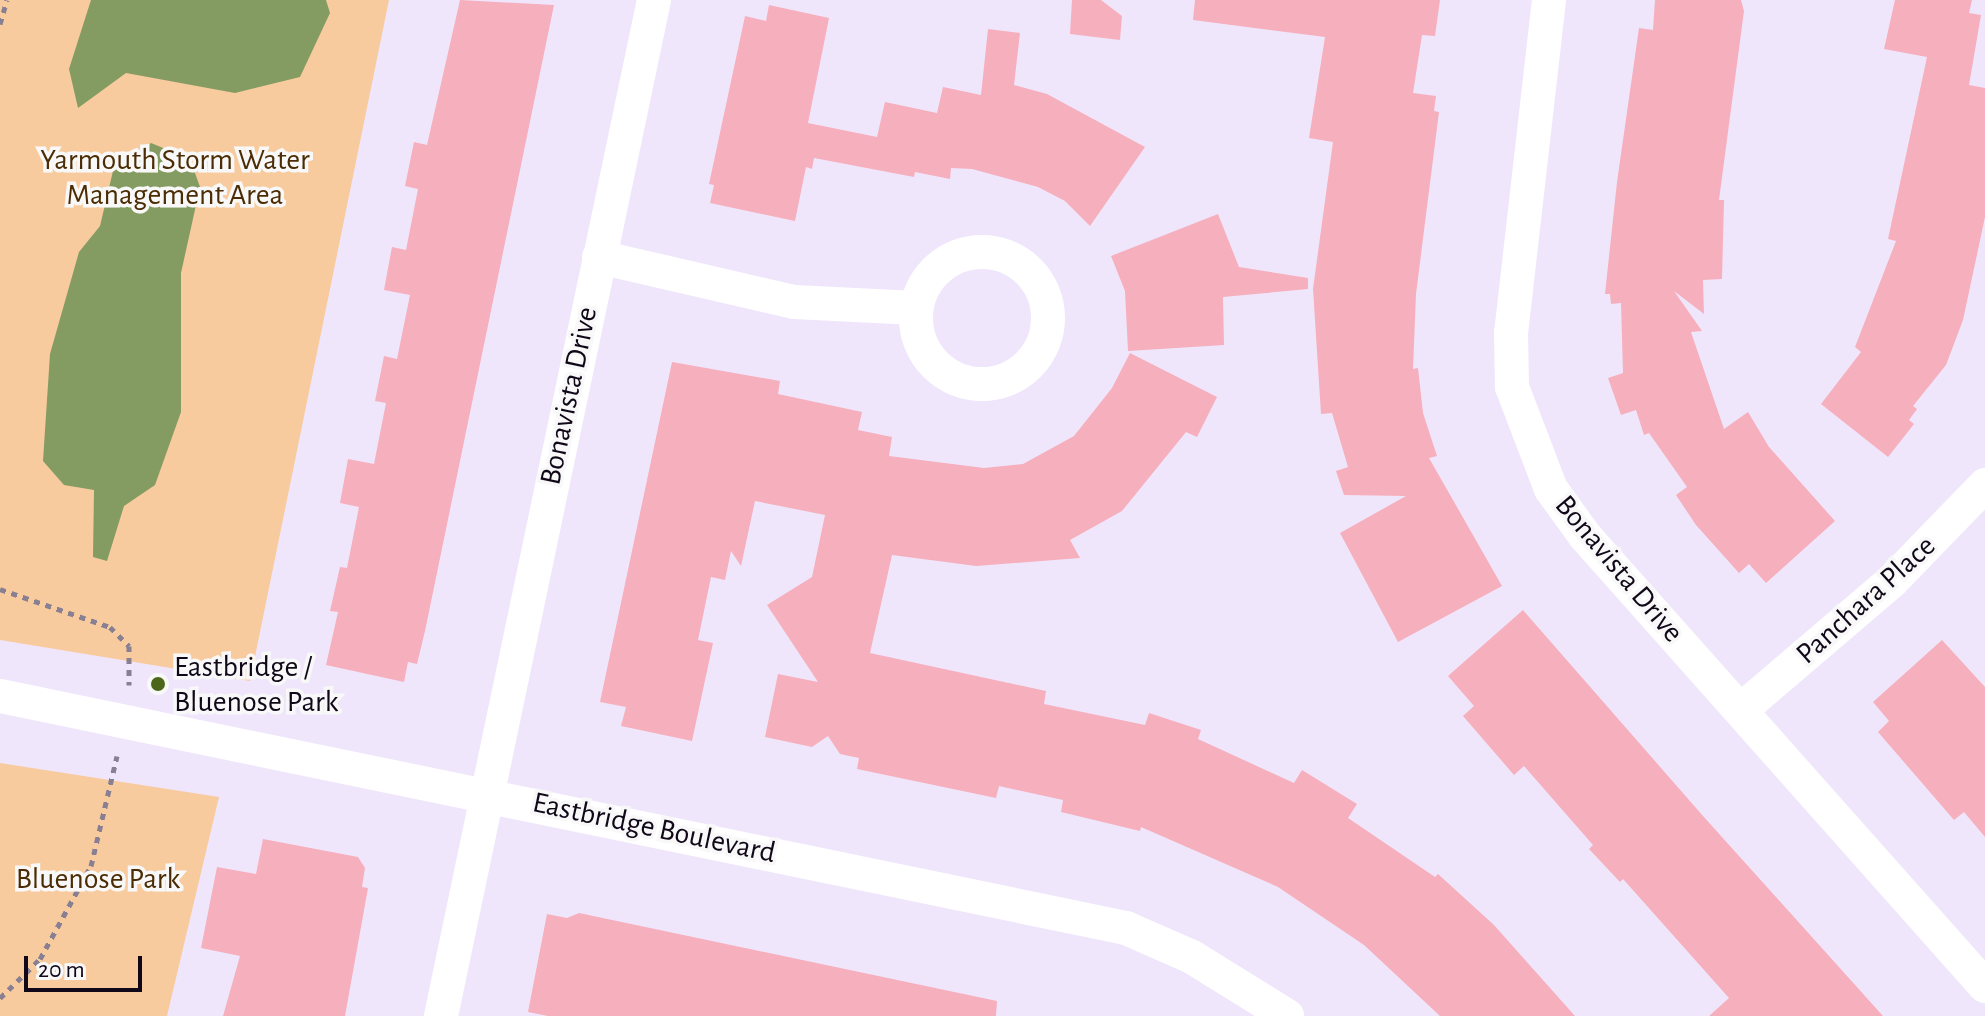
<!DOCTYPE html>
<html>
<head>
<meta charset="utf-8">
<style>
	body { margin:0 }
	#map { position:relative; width:1985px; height:1016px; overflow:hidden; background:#f0e6fc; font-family:"Alegreya Sans",sans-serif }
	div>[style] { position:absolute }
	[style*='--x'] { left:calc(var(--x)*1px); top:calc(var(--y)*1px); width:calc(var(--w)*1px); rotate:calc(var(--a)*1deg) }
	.green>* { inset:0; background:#f7cb9e }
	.water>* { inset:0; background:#849b62 }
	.building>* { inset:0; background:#f6afbc }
	.path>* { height:5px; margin-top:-2.5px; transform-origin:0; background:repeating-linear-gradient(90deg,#887f92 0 6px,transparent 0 12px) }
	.minor>* { height:34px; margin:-17px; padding:0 17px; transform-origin:17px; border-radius:17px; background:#fff }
	.minor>.ring { margin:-17px; padding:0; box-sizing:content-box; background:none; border:34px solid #fff; border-radius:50% }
	.dots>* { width:22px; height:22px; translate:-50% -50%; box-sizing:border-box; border:4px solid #f8f8f8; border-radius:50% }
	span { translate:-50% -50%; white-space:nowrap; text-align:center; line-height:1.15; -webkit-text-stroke:7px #f8f8f8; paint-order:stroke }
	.park-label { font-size:30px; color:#4b2c04 }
	.street-label { font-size:30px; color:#100718 }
	.poi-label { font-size:30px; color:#100718 }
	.left { translate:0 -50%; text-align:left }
	.scale { position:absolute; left:24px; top:956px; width:118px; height:36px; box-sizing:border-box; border:4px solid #100718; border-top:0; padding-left:10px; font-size:24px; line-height:28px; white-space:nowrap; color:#100718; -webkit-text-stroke:6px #f8f8f8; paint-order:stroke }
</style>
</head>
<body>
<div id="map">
	<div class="green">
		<div style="clip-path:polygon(0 0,389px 0,250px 681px,0 640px)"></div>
		<div style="clip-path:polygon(0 763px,219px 797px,167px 1016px,0 1016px)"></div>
	</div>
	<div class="water">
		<div style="clip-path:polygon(91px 0,326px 0,330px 13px,300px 77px,235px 93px,126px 73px,78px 108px,69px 69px)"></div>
		<div style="clip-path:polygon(151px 143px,190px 159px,200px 187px,181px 273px,181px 412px,155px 485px,124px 506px,107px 561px,93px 557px,94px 490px,64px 485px,43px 461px,50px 354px,79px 252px,100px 226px,113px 171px)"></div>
	</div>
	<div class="building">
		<div style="clip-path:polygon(460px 0,554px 5px,425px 631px,417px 664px,408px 662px,404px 682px,326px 665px,338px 612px,330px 611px,340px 567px,347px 568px,359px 507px,340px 503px,348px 459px,374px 464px,386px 403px,375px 401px,384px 356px,397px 359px,410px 295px,384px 290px,392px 247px,406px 250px,418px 189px,405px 186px,414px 142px,427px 145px)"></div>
		<div style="clip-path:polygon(1072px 0,1101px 0,1122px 16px,1120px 40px,1070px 34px)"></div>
		<div style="clip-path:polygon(1195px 0,1440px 0,1435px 36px,1422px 35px,1413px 93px,1436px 96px,1434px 111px,1439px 112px,1416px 294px,1413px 369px,1418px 368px,1423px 413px,1437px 456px,1429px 458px,1502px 586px,1398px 642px,1340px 533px,1406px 496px,1344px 495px,1336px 471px,1348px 467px,1332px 413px,1321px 414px,1313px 289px,1333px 142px,1309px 138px,1325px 37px,1193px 20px)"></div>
		<div style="clip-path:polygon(1655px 0,1741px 0,1744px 11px,1719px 200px,1724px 200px,1722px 279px,1703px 280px,1704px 314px,1674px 291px,1702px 331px,1691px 332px,1724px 429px,1748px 412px,1769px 447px,1835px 521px,1766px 583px,1749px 564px,1739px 573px,1696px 525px,1676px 495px,1687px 487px,1649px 433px,1644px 435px,1636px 410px,1621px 415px,1608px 378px,1623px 373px,1621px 303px,1611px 304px,1610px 294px,1605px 294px,1617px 182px,1639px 28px,1653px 30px)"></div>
		<div style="clip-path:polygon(1895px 0,1972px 0,1969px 13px,1981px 15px,1969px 85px,1985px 88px,1985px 217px,1963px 320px,1946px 365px,1913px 406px,1917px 409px,1909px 420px,1914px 424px,1888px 457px,1821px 404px,1861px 352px,1855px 347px,1896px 241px,1888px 239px,1927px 57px,1884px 49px)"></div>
		<div style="clip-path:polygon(769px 5px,829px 18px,808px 123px,877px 137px,885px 102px,937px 113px,943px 87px,981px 95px,988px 29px,1020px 33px,1014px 85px,1047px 94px,1145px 147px,1090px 226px,1065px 201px,1038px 187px,972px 169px,951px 168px,950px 179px,915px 172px,914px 177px,814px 158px,812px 169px,806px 167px,795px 221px,710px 203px,714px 185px,709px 184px,745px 16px,766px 21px)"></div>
		<div style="clip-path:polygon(1218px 214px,1239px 267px,1308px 278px,1308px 289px,1223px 297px,1224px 345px,1128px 351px,1125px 291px,1111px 256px)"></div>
		<div style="clip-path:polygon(1130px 353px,1217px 397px,1197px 437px,1186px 432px,1122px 511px,1070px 540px,1080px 558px,976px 566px,892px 555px,870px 653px,1046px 691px,1044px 704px,1145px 725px,1149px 713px,1201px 730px,1198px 739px,1294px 783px,1302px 770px,1357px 804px,1348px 818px,1435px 877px,1438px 874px,1494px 925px,1575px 1016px,1440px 1016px,1364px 945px,1278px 887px,1141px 827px,1140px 831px,1061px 812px,1063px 800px,999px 786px,996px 798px,857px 769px,859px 758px,840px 754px,828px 736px,812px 747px,765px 737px,778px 674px,818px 682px,767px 605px,812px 577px,825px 515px,755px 501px,741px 566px,731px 551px,725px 580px,711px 577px,698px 640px,713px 643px,692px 741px,621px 726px,626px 707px,600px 702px,672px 362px,780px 381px,778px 394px,862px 412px,858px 430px,892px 437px,889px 456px,984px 468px,1023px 464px,1074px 436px,1112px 388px)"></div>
		<div style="clip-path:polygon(1523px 610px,1703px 816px,1883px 1016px,1709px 1016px,1729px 998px,1623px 879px,1620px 882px,1589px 849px,1593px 845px,1524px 766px,1514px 775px,1463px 716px,1474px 706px,1448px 676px)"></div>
		<div style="clip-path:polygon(1942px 640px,1985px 687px,1985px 837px,1964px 812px,1954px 820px,1878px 732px,1889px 721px,1873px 702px)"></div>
		<div style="clip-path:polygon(263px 839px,358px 857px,365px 868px,362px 887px,368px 888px,345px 1016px,223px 1016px,240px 956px,201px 948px,217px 867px,256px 874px)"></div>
		<div style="clip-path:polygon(579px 913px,997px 1001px,996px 1016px,548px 1016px,528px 1012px,547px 914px,567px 918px)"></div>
	</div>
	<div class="path">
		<div style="--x:0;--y:24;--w:25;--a:-74"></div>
		<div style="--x:0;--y:589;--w:116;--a:19.1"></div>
		<div style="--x:110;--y:627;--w:27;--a:45"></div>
		<div style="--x:129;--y:646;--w:39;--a:90"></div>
		<div style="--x:0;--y:998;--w:56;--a:-44.3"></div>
		<div style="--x:40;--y:959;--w:106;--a:-61.3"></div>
		<div style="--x:91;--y:866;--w:113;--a:-76.7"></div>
	</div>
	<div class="minor">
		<div style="--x:1549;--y:0;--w:334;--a:96.5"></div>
		<div style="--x:1511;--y:332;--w:55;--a:89"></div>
		<div style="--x:1512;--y:387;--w:109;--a:69.1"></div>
		<div style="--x:1551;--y:489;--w:58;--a:54.1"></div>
		<div style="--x:1585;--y:536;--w:602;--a:48.37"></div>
		<div class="ring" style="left:916px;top:252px;width:98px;height:98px"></div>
		<div style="--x:599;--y:257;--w:200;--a:13"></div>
		<div style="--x:794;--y:302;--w:122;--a:2.8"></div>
		<div style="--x:0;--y:696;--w:1150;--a:11.64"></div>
		<div style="--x:1126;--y:928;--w:72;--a:23.7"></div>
		<div style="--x:1192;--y:957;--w:112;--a:31.8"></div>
		<div style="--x:1741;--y:710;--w:199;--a:-40.5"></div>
		<div style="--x:1892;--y:581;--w:134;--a:-45.9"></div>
		<div style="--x:441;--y:1016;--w:1038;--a:-78.16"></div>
	</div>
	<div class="dots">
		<div style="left:158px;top:684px;background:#4c6719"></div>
	</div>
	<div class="park-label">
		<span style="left:175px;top:177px">Yarmouth Storm Water<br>Management Area</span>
		<span style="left:98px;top:879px">Bluenose Park</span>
	</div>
	<div class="street-label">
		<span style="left:569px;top:396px;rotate:-78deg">Bonavista Drive</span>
		<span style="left:1619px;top:569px;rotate:50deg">Bonavista Drive</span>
		<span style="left:1866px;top:600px;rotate:-42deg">Panchara Place</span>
		<span style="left:654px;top:828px;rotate:12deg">Eastbridge Boulevard</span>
	</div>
	<div class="poi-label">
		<span class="left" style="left:174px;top:684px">Eastbridge /<br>Bluenose Park</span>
	</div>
	<div class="scale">20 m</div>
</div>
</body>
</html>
